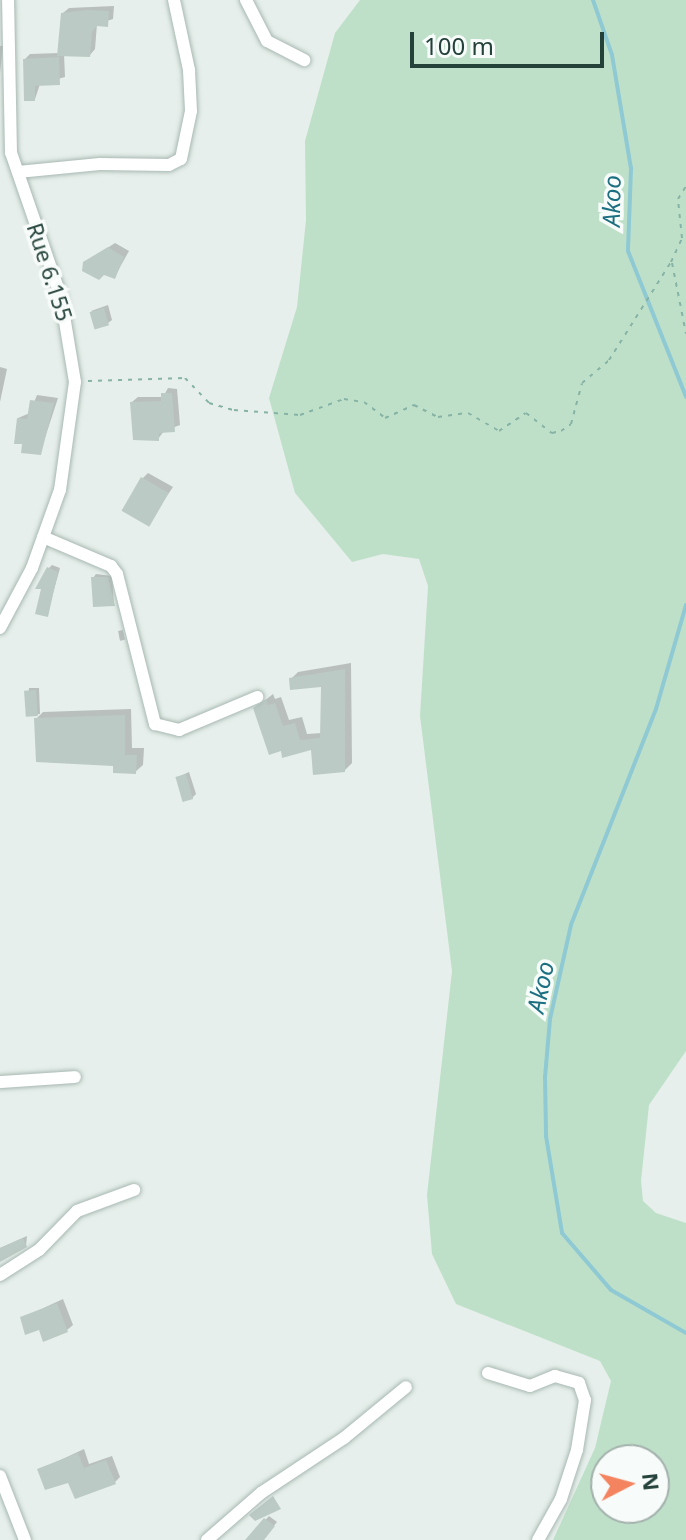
<!DOCTYPE html>
<html>
<head>
<meta charset="utf-8">
<style>
	body { margin:0 }
	#map { position:relative; width:686px; height:1540px; overflow:hidden; background:#e6efeb; font-family:"Noto Sans",sans-serif }
	div>[style] { position:absolute }
	[style*='--x'] { left:calc(var(--x)*1px); top:calc(var(--y)*1px); width:calc(var(--w)*1px); rotate:calc(var(--a)*1deg) }
	.green>* { inset:0; background:#bfe0c8 }
	.shadow>* { inset:0; background:#0003; transform-origin:0 0 }
	.stream>* { height:4px; margin:-2px; padding:0 2px; transform-origin:2px; border-radius:2px; background:#8ec9d4 }
	.building>* { inset:0; background:#bbcac4; transform-origin:0 0 }
	.path>* { height:2px; margin-top:-1px; transform-origin:0; background:repeating-linear-gradient(90deg,#86b3a5 0 4px,transparent 0 10px) }
	.roads { filter:drop-shadow(0 0 2px #a8b8b2) drop-shadow(0 0 2px #a8b8b2) }
	.minor>* { height:12px; margin:-6px; padding:0 6px; transform-origin:6px; border-radius:6px; background:#fff }
	span { translate:-50% -50%; white-space:nowrap; text-align:center; line-height:1.15; -webkit-text-stroke:7px #f7fbf9; paint-order:stroke }
	.street-label { font-size:22px; color:#24423a }
	.water-label { font-size:24px; color:#1c6f80; font-style:italic }
	.north { position:absolute; left:590px; top:1444px; width:80px; height:80px; box-sizing:border-box; background:#f7fbf9; border:2px solid #a3b1ad; border-radius:50%; rotate:84deg; font-size:22px; font-weight:700; line-height:32px; text-align:center; color:#24423a }
	.north::after { content:''; display:block; margin:auto; width:28px; height:36px; background:#f4845f; clip-path:polygon(50% 0,100% 100%,50% 72%,0 100%) }
	.scale { position:absolute; left:410px; top:32px; width:194px; height:36px; box-sizing:border-box; border:4px solid #24423a; border-top:0; padding-left:10px; font-size:24px; line-height:28px; white-space:nowrap; color:#24423a; -webkit-text-stroke:6px #f7fbf9; paint-order:stroke }
</style>
</head>
<body>
<div id="map">
	<div class="green">
		<div style="clip-path:polygon(evenodd,360px 0,686px 0,686px 1051px,649px 1105px,641px 1181px,643px 1201px,656px 1213px,686px 1223px,686px 1540px,553px 1540px,595px 1448px,611px 1381px,600px 1361px,456px 1304px,432px 1254px,427px 1195px,452px 971px,420px 716px,428px 586px,419px 559px,383px 554px,352px 562px,295px 493px,269px 398px,297px 307px,306px 220px,305px 141px,335px 33px,360px 0,606px 1460px,654px 1460px,654px 1508px,606px 1508px,606px 1460px)"></div>
	</div>
	<div class="shadow">
		<div style="clip-path:polygon(114px 6px,113px 19px,97px 24px,95px 49px,90px 55px,64px 54px,65px 77px,40px 84px,35px 99px,25px 59px,30px 54px,60px 53px,63px 13px,69px 8px)"></div>
		<div style="clip-path:polygon(0 46px,3px 46px,0 73px)"></div>
		<div style="clip-path:polygon(115px 243px,129px 251px,115px 276px,89px 260px)"></div>
		<div style="clip-path:polygon(108px 305px,112px 320px,108px 323px,91px 311px)"></div>
		<div style="clip-path:polygon(0 367px,7px 369px,0 402px)"></div>
		<div style="clip-path:polygon(168px 388px,177px 389px,180px 425px,164px 431px,158px 439px,132px 402px,138px 397px,163px 397px)"></div>
		<div style="clip-path:polygon(37px 395px,58px 398px,40px 453px,18px 418px,30px 413px)"></div>
		<div style="clip-path:polygon(148px 473px,173px 487px,149px 522px,143px 478px)"></div>
		<div style="clip-path:polygon(52px 565px,60px 568px,47px 615px,49px 568px)"></div>
		<div style="clip-path:polygon(96px 574px,112px 576px,114px 604px,93px 578px)"></div>
		<div style="left:123px;top:630px;width:10px;height:5px;rotate:79deg"></div>
		<div style="clip-path:polygon(351px 663px,352px 763px,345px 770px,312px 748px,283px 756px,263px 702px,273px 694px,275px 699px,281px 697px,289px 720px,302px 717px,307px 734px,322px 733px,323px 685px,291px 679px,298px 672px)"></div>
		<div style="clip-path:polygon(29px 688px,39px 688px,40px 714px,27px 715px)"></div>
		<div style="clip-path:polygon(131px 709px,132px 748px,144px 748px,143px 765px,135px 772px,36px 719px,43px 712px)"></div>
		<div style="clip-path:polygon(189px 772px,196px 794px,192px 798px,178px 777px)"></div>
		<div style="clip-path:polygon(27px 1236px,26px 1246px,0 1258px,0 1248px)"></div>
		<div style="clip-path:polygon(63px 1299px,73px 1325px,67px 1330px,40px 1328px,22px 1318px)"></div>
		<div style="clip-path:polygon(84px 1449px,89px 1464px,112px 1456px,120px 1477px,115px 1482px,70px 1480px,39px 1470px)"></div>
		<div style="clip-path:polygon(269px 1516px,277px 1522px,262px 1540px,254px 1540px,250px 1537px)"></div>
	</div>
	<div class="stream">
		<div style="--x:593;--y:0;--w:58;--a:70.9"></div>
		<div style="--x:612;--y:55;--w:115;--a:80.5"></div>
		<div style="--x:631;--y:168;--w:83;--a:92.1"></div>
		<div style="--x:628;--y:251;--w:157;--a:68.3"></div>
		<div style="--x:686;--y:605;--w:108;--a:106.1"></div>
		<div style="--x:656;--y:709;--w:232;--a:111.5"></div>
		<div style="--x:571;--y:925;--w:96;--a:102.6"></div>
		<div style="--x:550;--y:1019;--w:58;--a:94.9"></div>
		<div style="--x:545;--y:1077;--w:59;--a:89"></div>
		<div style="--x:546;--y:1136;--w:98;--a:80.6"></div>
		<div style="--x:562;--y:1233;--w:75;--a:49.3"></div>
		<div style="--x:611;--y:1290;--w:86;--a:29.8"></div>
	</div>
	<div class="building">
		<div style="clip-path:polygon(88px 10px,109px 11px,108px 27px,97px 26px,92px 32px,90px 57px,57px 56px,61px 13px)"></div>
		<div style="clip-path:polygon(59px 57px,60px 85px,35px 86px,35px 101px,24px 101px,23px 59px)"></div>
		<div style="clip-path:polygon(108px 247px,124px 257px,115px 279px,104px 275px,99px 280px,82px 271px,83px 262px)"></div>
		<div style="left:104px;top:308px;width:18px;height:15px;rotate:74deg"></div>
		<div style="clip-path:polygon(161px 393px,172px 393px,175px 432px,159px 433px,159px 441px,133px 440px,130px 402px,161px 401px)"></div>
		<div style="clip-path:polygon(30px 400px,54px 403px,41px 455px,21px 453px,22px 444px,14px 444px,17px 418px,27px 419px)"></div>
		<div style="left:141px;top:477px;width:32px;height:39px;rotate:30deg"></div>
		<div style="clip-path:polygon(47px 567px,58px 572px,48px 617px,35px 614px,41px 589px,35px 589px)"></div>
		<div style="clip-path:polygon(91px 577px,108px 577px,115px 606px,93px 607px)"></div>
		<div style="clip-path:polygon(345px 669px,345px 772px,313px 775px,311px 750px,282px 758px,281px 751px,269px 755px,253px 708px,266px 699px,268px 705px,275px 703px,283px 726px,295px 723px,300px 740px,320px 738px,321px 687px,290px 690px,289px 678px)"></div>
		<div style="left:36px;top:690px;width:26px;height:12px;rotate:86deg"></div>
		<div style="clip-path:polygon(125px 715px,125px 755px,137px 755px,136px 774px,113px 773px,113px 766px,36px 762px,34px 718px)"></div>
		<div style="left:186px;top:774px;width:26px;height:11px;rotate:74deg"></div>
		<div style="clip-path:polygon(23px 1238px,27px 1247px,0 1262px,0 1248px)"></div>
		<div style="clip-path:polygon(57px 1303px,68px 1332px,43px 1342px,39px 1330px,25px 1335px,20px 1317px)"></div>
		<div style="clip-path:polygon(78px 1453px,84px 1468px,106px 1460px,116px 1484px,75px 1499px,68px 1483px,45px 1490px,37px 1469px)"></div>
		<div style="clip-path:polygon(273px 1496px,281px 1509px,255px 1521px,249px 1515px)"></div>
		<div style="clip-path:polygon(264px 1518px,275px 1526px,264px 1540px,245px 1540px)"></div>
	</div>
	<div class="path">
		<div style="--x:672;--y:263;--w:72;--a:78.8"></div>
		<div style="--x:88;--y:381;--w:97;--a:-1.8"></div>
		<div style="--x:185;--y:378;--w:35;--a:46"></div>
		<div style="--x:209;--y:403;--w:26;--a:16"></div>
		<div style="--x:234;--y:410;--w:66;--a:4.3"></div>
		<div style="--x:300;--y:415;--w:47;--a:-20"></div>
		<div style="--x:344;--y:399;--w:20;--a:9"></div>
		<div style="--x:364;--y:402;--w:26;--a:37"></div>
		<div style="--x:385;--y:418;--w:32;--a:-24"></div>
		<div style="--x:414;--y:405;--w:27;--a:27"></div>
		<div style="--x:438;--y:417;--w:30;--a:-8"></div>
		<div style="--x:468;--y:413;--w:36;--a:30"></div>
		<div style="--x:499;--y:431;--w:32;--a:-34"></div>
		<div style="--x:526;--y:413;--w:33;--a:38"></div>
		<div style="--x:552;--y:433;--w:9;--a:-13"></div>
		<div style="--x:561;--y:431;--w:12;--a:-35"></div>
		<div style="--x:571;--y:424;--w:42;--a:-75"></div>
		<div style="--x:582;--y:383;--w:35;--a:-40"></div>
		<div style="--x:609;--y:360;--w:116;--a:-57.7"></div>
		<div style="--x:671;--y:262;--w:26;--a:-65"></div>
		<div style="--x:682;--y:238;--w:39;--a:-96"></div>
		<div style="--x:678;--y:199;--w:15;--a:-58"></div>
	</div>
	<div class="roads">
		<div class="minor">
			<div style="--x:246;--y:0;--w:46;--a:62.9"></div>
			<div style="--x:267;--y:41;--w:42;--a:27.2"></div>
			<div style="--x:18;--y:172;--w:82;--a:-5.6"></div>
			<div style="--x:100;--y:164;--w:69;--a:0.8"></div>
			<div style="--x:169;--y:165;--w:13;--a:-27"></div>
			<div style="--x:181;--y:159;--w:49;--a:-78.2"></div>
			<div style="--x:191;--y:111;--w:41;--a:-92.8"></div>
			<div style="--x:189;--y:70;--w:72;--a:-102.1"></div>
			<div style="--x:43;--y:537;--w:74;--a:23.1"></div>
			<div style="--x:111;--y:566;--w:10;--a:53"></div>
			<div style="--x:117;--y:574;--w:155;--a:75.8"></div>
			<div style="--x:155;--y:724;--w:25;--a:14"></div>
			<div style="--x:179;--y:730;--w:85;--a:-22.9"></div>
			<div style="--x:0;--y:628;--w:68;--a:-61.9"></div>
			<div style="--x:32;--y:568;--w:83;--a:-70.3"></div>
			<div style="--x:60;--y:490;--w:109;--a:-82.1"></div>
			<div style="--x:75;--y:382;--w:86;--a:-99.4"></div>
			<div style="--x:61;--y:297;--w:152;--a:-109.1"></div>
			<div style="--x:11;--y:153;--w:153;--a:-91.1"></div>
			<div style="--x:0;--y:1082;--w:75;--a:-3.8"></div>
			<div style="--x:0;--y:1275;--w:46;--a:-32.7"></div>
			<div style="--x:39;--y:1250;--w:54;--a:-45.7"></div>
			<div style="--x:77;--y:1211;--w:61;--a:-20.2"></div>
			<div style="--x:488;--y:1373;--w:44;--a:17.2"></div>
			<div style="--x:530;--y:1386;--w:27;--a:-22"></div>
			<div style="--x:555;--y:1376;--w:25;--a:16"></div>
			<div style="--x:579;--y:1383;--w:18;--a:71"></div>
			<div style="--x:585;--y:1400;--w:51;--a:99.1"></div>
			<div style="--x:577;--y:1450;--w:52;--a:108.1"></div>
			<div style="--x:561;--y:1499;--w:47;--a:119.3"></div>
			<div style="--x:0;--y:1476;--w:69;--a:68.7"></div>
			<div style="--x:207;--y:1540;--w:72;--a:-41"></div>
			<div style="--x:261;--y:1493;--w:100;--a:-33.5"></div>
			<div style="--x:344;--y:1438;--w:80;--a:-39.4"></div>
		</div>
	</div>
	<div class="street-label">
		<span style="left:50px;top:272px;rotate:72deg">Rue 6.155</span>
	</div>
	<div class="water-label">
		<span style="left:611px;top:201px;rotate:-89deg">Akoo</span>
		<span style="left:540px;top:987px;rotate:-78deg">Akoo</span>
	</div>
	<div class="north">N</div>
	<div class="scale">100 m</div>
</div>
</body>
</html>
